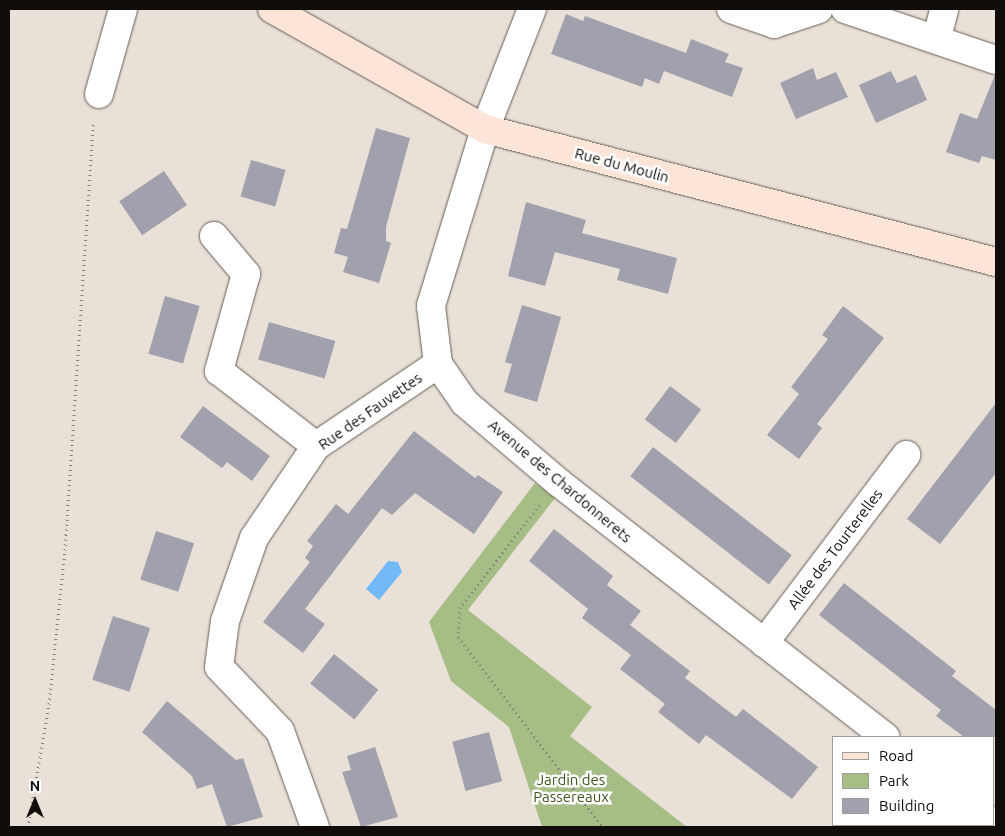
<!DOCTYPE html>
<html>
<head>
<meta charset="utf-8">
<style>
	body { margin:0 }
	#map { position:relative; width:1005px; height:836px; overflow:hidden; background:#e9e0d7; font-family:Ubuntu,sans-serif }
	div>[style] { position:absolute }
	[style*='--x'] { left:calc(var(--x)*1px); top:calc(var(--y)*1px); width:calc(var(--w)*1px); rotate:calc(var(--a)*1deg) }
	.green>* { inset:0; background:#a7bd86 }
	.water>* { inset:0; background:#74b9f7 }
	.building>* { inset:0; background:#a0a1ac; transform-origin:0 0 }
	.path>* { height:3px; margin-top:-1.5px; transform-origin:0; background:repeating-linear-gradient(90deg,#857f79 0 1px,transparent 0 5px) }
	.roads { filter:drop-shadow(0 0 1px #655e56) drop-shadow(0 0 1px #655e56) }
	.street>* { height:28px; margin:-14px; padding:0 14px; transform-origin:14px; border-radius:14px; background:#fff }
	.secondary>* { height:28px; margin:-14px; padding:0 14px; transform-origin:14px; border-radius:14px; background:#fce4d7 }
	span { translate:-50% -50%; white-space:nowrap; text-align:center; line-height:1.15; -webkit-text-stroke:5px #fff; paint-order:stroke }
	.street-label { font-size:15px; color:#0f0c09 }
	.park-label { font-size:15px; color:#43571e }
	.frame { position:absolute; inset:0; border:10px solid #0f0c09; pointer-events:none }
	.legend { position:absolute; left:832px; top:736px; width:162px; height:90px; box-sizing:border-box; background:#fff; border:1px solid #9f9e9d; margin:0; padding:6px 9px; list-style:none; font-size:15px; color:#0f0c09 }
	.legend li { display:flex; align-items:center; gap:10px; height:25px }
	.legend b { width:25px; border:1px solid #9f9e9d }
	.north { position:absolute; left:10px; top:776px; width:50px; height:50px; -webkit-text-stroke:4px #fff; paint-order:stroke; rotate:0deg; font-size:14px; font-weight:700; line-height:20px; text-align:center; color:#0f0c09 }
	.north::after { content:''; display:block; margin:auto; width:18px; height:22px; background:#0f0c09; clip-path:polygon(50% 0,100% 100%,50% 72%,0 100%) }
</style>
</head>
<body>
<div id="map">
	<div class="green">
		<div style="clip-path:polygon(535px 483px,555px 498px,468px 610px,592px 707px,570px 736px,687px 827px,542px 827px,509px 727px,451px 681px,429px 622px)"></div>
	</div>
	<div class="water">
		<div style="clip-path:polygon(388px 561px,398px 562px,402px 572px,379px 600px,366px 589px)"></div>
	</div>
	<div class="building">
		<div style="clip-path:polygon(566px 14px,583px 21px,585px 16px,686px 53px,691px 39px,729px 54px,725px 62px,743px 68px,732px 97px,664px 71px,659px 84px,645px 78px,642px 87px,551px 54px)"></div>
		<div style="clip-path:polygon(813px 68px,817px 80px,836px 72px,848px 97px,796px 119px,780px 83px)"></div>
		<div style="clip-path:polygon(891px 71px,897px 83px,916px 75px,927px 100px,876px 123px,859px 85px)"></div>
		<div style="clip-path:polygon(995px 75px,996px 160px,982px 156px,979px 163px,946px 152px,960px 113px,977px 119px)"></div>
		<div style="clip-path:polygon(376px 128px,410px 138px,386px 227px,386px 241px,391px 243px,379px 283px,343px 272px,348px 257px,334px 253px,341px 228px,347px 229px)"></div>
		<div style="left:251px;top:160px;width:36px;height:38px;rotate:16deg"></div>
		<div style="left:164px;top:171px;width:41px;height:54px;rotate:56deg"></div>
		<div style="clip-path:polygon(526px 202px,586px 220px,582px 233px,677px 258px,668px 294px,617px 280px,620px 269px,555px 252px,545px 286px,508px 276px)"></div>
		<div style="left:165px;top:296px;width:36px;height:60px;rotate:16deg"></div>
		<div style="clip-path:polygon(522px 305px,561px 317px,537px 402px,504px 392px,512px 364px,505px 362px)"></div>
		<div style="clip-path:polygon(843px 306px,884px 338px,817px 424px,822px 428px,799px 459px,767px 435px,799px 394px,791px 387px,828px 339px,822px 335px)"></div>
		<div style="left:269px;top:322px;width:69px;height:39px;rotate:16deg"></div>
		<div style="left:670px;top:386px;width:39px;height:42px;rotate:37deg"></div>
		<div style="clip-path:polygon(996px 403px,996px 473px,940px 544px,907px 519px)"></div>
		<div style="clip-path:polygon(203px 406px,270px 456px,252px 481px,227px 462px,222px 468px,180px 437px)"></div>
		<div style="clip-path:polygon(414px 431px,475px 478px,478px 475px,503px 492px,474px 534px,415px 493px,392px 515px,382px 508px,305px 609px,325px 624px,303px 653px,263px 622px,310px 562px,305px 558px,313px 546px,307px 541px,336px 504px,348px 514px)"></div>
		<div style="left:653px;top:447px;width:176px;height:37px;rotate:38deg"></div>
		<div style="clip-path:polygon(554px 529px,613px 576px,607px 585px,641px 611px,630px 625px,690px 671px,685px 678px,736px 717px,743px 709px,818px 767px,792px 799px,706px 735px,699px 744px,658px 712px,665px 704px,620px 669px,631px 655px,582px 618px,588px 609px,529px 561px)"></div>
		<div style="left:156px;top:531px;width:40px;height:51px;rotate:18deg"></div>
		<div style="clip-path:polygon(844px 583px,956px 671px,952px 676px,996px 710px,996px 737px,964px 737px,936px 716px,941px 710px,819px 615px)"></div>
		<div style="left:113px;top:616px;width:39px;height:67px;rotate:18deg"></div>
		<div style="left:334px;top:654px;width:57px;height:38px;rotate:39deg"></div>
		<div style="clip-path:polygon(167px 701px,236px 760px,243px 758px,263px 817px,227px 827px,212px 784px,197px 789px,192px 776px,142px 732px)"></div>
		<div style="left:489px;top:732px;width:51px;height:38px;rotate:75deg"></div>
		<div style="clip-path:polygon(375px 747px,398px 817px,361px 827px,342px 772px,351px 770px,347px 756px)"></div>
	</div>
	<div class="path">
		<div style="--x:540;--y:505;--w:130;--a:128.1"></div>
		<div style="--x:460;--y:607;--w:30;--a:94"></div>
		<div style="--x:458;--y:637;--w:239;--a:52.7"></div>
		<div style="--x:28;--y:827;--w:125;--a:-80.3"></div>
		<div style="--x:49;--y:704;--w:155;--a:-84.1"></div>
		<div style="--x:65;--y:550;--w:427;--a:-86.2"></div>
	</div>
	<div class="roads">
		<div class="street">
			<div style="--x:532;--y:9;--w:129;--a:111.4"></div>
			<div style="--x:485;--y:129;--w:185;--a:107"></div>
			<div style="--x:431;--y:306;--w:58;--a:83.1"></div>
			<div style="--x:438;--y:364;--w:47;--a:55.3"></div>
			<div style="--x:465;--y:403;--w:122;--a:40.3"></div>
			<div style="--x:558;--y:482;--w:415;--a:37.9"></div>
			<div style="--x:731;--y:9;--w:46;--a:19.2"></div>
			<div style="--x:774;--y:24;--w:47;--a:-18.4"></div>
			<div style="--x:845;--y:9;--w:159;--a:18.7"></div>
			<div style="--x:937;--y:38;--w:30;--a:-76"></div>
			<div style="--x:99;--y:94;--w:88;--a:-74.2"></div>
			<div style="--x:214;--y:236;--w:50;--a:49.9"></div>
			<div style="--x:246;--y:274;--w:101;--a:105.6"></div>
			<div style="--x:219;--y:371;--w:123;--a:37.7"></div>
			<div style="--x:764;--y:643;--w:236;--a:-52.9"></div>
			<div style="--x:994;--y:821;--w:3;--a:45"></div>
			<div style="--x:315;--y:827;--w:102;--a:-110"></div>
			<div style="--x:280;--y:731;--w:88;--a:-133.6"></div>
			<div style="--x:219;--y:667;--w:46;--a:-82.6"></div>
			<div style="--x:225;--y:621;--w:88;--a:-70.7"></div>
			<div style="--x:254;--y:538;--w:111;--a:-56"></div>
			<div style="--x:316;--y:446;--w:147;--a:-33.9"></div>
		</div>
		<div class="secondary">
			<div style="--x:272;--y:9;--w:244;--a:29.4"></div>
			<div style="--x:485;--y:129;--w:528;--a:14.59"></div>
		</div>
	</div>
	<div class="street-label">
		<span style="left:622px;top:165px;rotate:15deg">Rue du Moulin</span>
		<span style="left:370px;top:411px;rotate:-35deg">Rue des Fauvettes</span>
		<span style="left:560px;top:481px;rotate:40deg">Avenue des Chardonnerets</span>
		<span style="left:835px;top:549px;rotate:-53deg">Allée des Tourterelles</span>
	</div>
	<div class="park-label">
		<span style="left:571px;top:788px">Jardin des<br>Passereaux</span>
	</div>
	<div class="frame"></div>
	<ul class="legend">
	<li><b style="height:6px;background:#fce4d7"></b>Road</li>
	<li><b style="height:14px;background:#a7bd86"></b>Park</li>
	<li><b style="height:14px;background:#a0a1ac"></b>Building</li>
	</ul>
	<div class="north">N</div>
</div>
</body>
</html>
